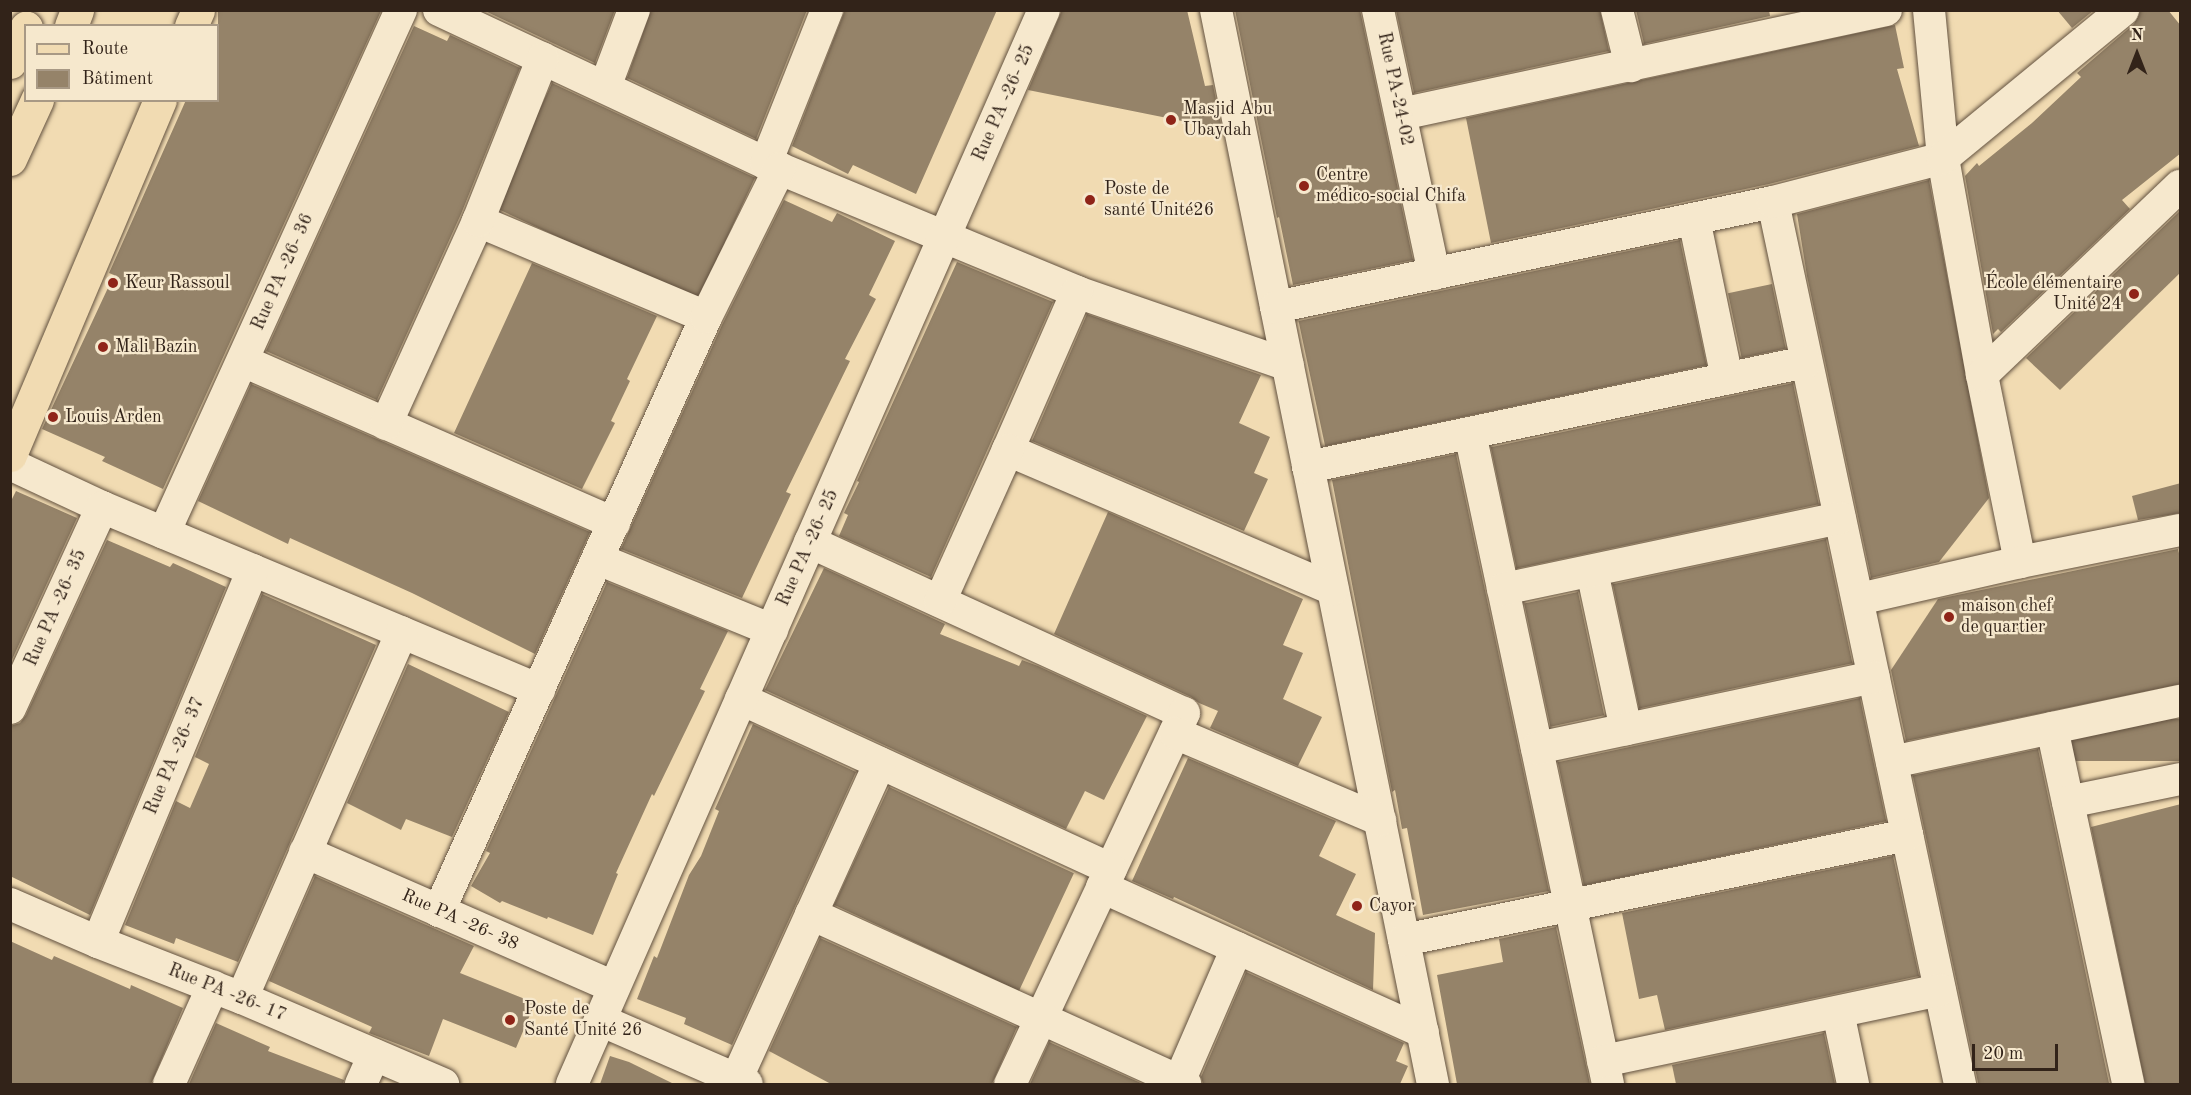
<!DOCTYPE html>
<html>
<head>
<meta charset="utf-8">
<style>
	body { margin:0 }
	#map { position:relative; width:2191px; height:1095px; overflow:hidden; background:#f1dbb2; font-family:"Old Standard TT",serif }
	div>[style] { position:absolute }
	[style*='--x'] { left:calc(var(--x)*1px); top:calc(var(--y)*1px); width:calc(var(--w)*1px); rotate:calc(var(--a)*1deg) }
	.building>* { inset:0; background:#958369; transform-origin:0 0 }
	.roads { filter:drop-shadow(0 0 2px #62513f) drop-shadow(0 0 2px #62513f) }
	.minor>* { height:32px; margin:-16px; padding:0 16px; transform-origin:16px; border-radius:16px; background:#f6e8cd }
	.major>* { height:33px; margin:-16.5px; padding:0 16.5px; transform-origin:16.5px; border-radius:16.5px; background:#f1dbb2 }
	.highway>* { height:33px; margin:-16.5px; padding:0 16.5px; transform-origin:16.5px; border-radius:16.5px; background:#f1dbb2 }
	.dots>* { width:16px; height:16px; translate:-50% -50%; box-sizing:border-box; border:3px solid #f6e8cd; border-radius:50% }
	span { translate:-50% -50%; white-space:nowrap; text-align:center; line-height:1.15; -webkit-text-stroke:4.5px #f6e8cd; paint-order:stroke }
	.street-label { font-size:18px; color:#322319 }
	.poi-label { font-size:18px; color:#322319 }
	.left { translate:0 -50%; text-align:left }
	.right { translate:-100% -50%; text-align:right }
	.frame { position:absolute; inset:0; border:12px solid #322319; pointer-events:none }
	.legend { position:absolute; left:24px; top:24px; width:195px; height:78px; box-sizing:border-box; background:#f6e8cd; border:2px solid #a89985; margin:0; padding:8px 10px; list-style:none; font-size:18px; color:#322319 }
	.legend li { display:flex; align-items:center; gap:12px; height:30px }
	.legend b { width:30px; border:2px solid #a89985 }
	.north { position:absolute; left:2107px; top:24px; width:60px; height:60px; -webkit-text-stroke:4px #f6e8cd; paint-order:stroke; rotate:0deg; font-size:16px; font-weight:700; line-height:24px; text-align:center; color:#322319 }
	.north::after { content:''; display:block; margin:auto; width:21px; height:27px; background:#322319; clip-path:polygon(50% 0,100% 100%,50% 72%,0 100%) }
	.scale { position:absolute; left:1972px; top:1044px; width:86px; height:27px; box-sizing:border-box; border:3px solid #322319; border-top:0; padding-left:8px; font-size:18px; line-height:21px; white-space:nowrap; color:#322319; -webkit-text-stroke:4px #f6e8cd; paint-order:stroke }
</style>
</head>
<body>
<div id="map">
	<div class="building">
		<div style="clip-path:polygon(218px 10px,381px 11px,163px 489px,102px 461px,105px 457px,42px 429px,114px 275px,109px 273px,186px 100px,218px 100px)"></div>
		<div style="clip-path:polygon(483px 10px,615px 10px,595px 63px)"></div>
		<div style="clip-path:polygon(651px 10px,807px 10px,756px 139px,627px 78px)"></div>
		<div style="clip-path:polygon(845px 10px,997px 10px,916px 194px,853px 165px,848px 174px,792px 146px)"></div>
		<div style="clip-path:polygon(1062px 10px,1187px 10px,1205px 86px,1213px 85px,1222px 129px,1028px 90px)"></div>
		<div style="clip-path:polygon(1235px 10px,1360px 10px,1413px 260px,1293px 285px,1279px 217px,1277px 218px)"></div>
		<div style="clip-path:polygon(1396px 10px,1600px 10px,1609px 51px,1414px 93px)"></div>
		<div style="clip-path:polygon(1636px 10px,1769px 10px,1770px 16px,1644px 44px)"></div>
		<div style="clip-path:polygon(2057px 10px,2094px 10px,2072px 28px)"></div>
		<div style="clip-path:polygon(2140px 10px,2168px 10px,2181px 26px,2181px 153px,2122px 200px,2130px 209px,2001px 332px,1998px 329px,1993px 334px,1965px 176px,1977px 163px,1979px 166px,2032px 123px,2081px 77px,2077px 73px,2134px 24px)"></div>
		<div style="clip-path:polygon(1895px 25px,1904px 68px,1897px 69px,1919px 146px,1769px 184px,1491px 243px,1466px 118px)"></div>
		<div style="clip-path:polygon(414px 26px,447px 41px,450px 35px,520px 68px,461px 214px,377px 400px,266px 351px)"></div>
		<div style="left:552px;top:83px;width:224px;height:137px;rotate:25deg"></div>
		<div style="clip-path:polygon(1929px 180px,1989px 498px,1939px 562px,1871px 578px,1807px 276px,1797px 214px)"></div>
		<div style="clip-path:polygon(784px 200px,832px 222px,837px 213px,895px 241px,869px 295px,876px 299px,845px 359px,850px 361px,786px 492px,791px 494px,742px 598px,621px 549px,722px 325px)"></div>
		<div style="clip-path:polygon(2181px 210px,2181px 272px,2060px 390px,2026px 358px)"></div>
		<div style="left:1680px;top:240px;width:128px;height:390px;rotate:78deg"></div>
		<div style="clip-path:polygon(957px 262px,1053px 302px,931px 577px,839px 536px,848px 515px,844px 513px,859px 482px,857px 481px)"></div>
		<div style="clip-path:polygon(532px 263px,657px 316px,627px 379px,630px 381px,611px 421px,615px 423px,582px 489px,454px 433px)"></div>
		<div style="left:1772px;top:284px;width:66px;height:45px;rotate:78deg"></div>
		<div style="clip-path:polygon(1087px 314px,1261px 375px,1239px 423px,1270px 437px,1254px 473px,1268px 479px,1244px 531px,1032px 441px)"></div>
		<div style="left:1793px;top:383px;width:124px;height:309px;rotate:78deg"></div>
		<div style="clip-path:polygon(251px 384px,590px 532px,535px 654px,412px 593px,290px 538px,288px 544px,198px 501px)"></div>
		<div style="clip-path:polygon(1456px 454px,1549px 891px,1423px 915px,1407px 828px,1402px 829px,1395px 790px,1392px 792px,1332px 480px)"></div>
		<div style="clip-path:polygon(2181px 483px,2181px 513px,2138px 520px,2132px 496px)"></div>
		<div style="clip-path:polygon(16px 491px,77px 518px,10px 664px,10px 503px)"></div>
		<div style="clip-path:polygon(1108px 512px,1303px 599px,1283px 645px,1303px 653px,1283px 699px,1322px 717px,1298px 766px,1210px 728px,1218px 711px,1199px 703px,1191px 697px,1054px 634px)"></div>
		<div style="left:1826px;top:539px;width:127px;height:218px;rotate:78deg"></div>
		<div style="clip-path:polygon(107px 540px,170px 567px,173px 563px,226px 587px,90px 915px,10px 876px,10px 726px,20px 723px,26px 715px)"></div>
		<div style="clip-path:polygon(2178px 549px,2181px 561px,2181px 684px,1906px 741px,1891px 670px,1938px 599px)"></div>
		<div style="clip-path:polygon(824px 568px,945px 624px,940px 634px,1019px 666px,1022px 660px,1038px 666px,1147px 716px,1104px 800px,1085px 791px,1066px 829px,765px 690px)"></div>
		<div style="clip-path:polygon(607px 582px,728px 631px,700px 689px,705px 691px,654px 796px,652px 794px,616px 873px,618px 874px,593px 935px,548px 917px,547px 919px,502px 901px,500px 903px,471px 886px,490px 853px,486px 851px)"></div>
		<div style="left:1578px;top:592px;width:126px;height:55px;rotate:78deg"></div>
		<div style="clip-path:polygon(262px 594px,376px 645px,238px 962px,176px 938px,174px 944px,125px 925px,176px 801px,190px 808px,209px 764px,195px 757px)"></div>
		<div style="clip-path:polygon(408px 664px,509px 712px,452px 837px,406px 819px,401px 830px,347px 803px)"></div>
		<div style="left:1860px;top:698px;width:126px;height:309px;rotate:78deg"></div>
		<div style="left:2181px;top:719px;width:42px;height:110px;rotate:90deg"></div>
		<div style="clip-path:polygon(753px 724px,856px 772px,732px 1045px,684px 1024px,686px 1018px,637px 999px,654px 956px,657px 958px,689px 875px,701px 856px,719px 811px,715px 809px)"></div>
		<div style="left:2038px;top:749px;width:343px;height:128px;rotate:78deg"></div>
		<div style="clip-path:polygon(1188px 758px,1336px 821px,1319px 856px,1356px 874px,1336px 915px,1375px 933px,1373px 990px,1174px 897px,1173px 899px,1132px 881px)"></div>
		<div style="left:889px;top:787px;width:204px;height:130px;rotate:25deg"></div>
		<div style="clip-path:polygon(2181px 804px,2181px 1084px,2145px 1084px,2091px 827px)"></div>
		<div style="clip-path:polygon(1893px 856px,1919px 976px,1665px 1030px,1657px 995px,1639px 999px,1622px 913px)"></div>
		<div style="clip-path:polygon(315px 876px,474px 946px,460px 973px,535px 1003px,516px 1048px,443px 1019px,429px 1056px,369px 1033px,372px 1027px,269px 981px)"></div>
		<div style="clip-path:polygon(1556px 927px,1590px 1084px,1457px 1084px,1437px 975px,1503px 962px,1499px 939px)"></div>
		<div style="clip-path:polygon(820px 938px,1017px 1027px,992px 1084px,831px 1084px,769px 1051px)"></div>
		<div style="clip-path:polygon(10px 941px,52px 960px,54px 956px,130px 989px,131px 985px,183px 1008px,151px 1084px,10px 1084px)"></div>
		<div style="clip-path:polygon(1246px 972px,1404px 1043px,1396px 1061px,1408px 1066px,1400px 1084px,1203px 1084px,1201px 1077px)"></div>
		<div style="clip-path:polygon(216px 1023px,270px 1047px,268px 1051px,344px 1080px,343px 1084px,189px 1084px)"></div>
		<div style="clip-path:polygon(1824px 1033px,1835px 1084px,1676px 1084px,1672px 1065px)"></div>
		<div style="clip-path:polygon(1049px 1042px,1143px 1084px,1030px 1084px)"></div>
		<div style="clip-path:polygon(610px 1056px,629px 1062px,674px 1084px,600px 1084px)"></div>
	</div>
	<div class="roads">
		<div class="minor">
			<div style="--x:439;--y:10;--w:361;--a:25.1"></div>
			<div style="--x:766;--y:163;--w:337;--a:22.5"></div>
			<div style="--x:1077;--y:292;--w:223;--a:19.1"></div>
			<div style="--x:1216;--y:10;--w:1096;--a:78.58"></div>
			<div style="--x:1378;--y:10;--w:270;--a:78"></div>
			<div style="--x:1617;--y:10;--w:58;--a:76"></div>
			<div style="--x:1929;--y:10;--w:149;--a:84.6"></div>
			<div style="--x:1943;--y:158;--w:220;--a:79.8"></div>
			<div style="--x:1982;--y:375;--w:191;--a:78.5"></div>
			<div style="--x:605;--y:87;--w:82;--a:-69.4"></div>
			<div style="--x:1401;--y:114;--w:496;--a:-12.1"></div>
			<div style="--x:766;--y:163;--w:165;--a:-68.3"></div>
			<div style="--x:1773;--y:202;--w:902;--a:78.03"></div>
			<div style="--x:1694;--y:219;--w:163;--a:78.3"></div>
			<div style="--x:478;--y:221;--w:247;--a:22.8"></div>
			<div style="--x:1077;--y:292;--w:172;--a:113.6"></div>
			<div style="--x:1008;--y:450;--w:353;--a:23.2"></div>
			<div style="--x:1276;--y:307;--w:508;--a:-11.93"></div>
			<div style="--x:1773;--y:202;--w:176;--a:-14.5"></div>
			<div style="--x:1943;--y:158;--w:233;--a:-39.4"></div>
			<div style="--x:243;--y:361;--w:405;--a:23.6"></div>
			<div style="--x:1982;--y:375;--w:274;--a:-43.7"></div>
			<div style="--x:386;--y:424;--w:223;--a:-65.6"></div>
			<div style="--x:478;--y:221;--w:175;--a:-68.3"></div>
			<div style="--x:1470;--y:433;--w:665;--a:78.03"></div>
			<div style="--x:10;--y:464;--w:102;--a:25.1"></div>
			<div style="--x:102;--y:507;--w:474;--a:22.7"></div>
			<div style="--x:1308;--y:467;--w:509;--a:-11.91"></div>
			<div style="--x:164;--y:533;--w:574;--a:-65.62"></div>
			<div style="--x:810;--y:542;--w:411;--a:24.6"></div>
			<div style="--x:1184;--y:713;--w:410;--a:115.1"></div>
			<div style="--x:598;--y:559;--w:188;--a:22.2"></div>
			<div style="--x:1592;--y:571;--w:162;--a:77.9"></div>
			<div style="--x:1503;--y:589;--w:344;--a:-11.9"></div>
			<div style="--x:1859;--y:599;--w:165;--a:-12.9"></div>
			<div style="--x:2020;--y:562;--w:163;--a:-11.3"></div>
			<div style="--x:940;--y:601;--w:166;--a:-65.8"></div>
			<div style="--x:741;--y:699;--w:407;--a:24.7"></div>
			<div style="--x:10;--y:708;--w:221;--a:-65.4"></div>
			<div style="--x:2052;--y:728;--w:364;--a:77.9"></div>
			<div style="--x:1175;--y:733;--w:223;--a:23"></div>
			<div style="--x:1537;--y:748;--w:344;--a:-11.9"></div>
			<div style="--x:1892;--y:762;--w:294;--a:-12"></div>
			<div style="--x:2068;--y:802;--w:114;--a:-11.6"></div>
			<div style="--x:305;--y:852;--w:337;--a:23.6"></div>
			<div style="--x:1102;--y:887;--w:352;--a:24.3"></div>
			<div style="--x:10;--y:904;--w:96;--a:23.4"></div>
			<div style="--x:98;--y:942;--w:155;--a:21.3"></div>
			<div style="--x:242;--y:998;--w:219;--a:23.2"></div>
			<div style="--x:439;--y:911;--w:651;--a:-65.8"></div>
			<div style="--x:706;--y:317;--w:166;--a:-63.6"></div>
			<div style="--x:811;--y:914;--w:411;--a:24.4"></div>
			<div style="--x:1404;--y:940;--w:514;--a:-11.79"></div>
			<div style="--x:98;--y:942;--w:403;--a:-67.4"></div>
			<div style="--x:242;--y:998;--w:399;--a:-66.4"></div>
			<div style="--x:1838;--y:1012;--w:74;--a:78.2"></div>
			<div style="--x:600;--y:1020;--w:160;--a:23.5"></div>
			<div style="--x:1603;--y:1061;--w:344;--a:-11.9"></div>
			<div style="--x:736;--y:1080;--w:348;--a:-65.6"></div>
			<div style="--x:1179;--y:1082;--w:146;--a:-66.6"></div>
			<div style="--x:169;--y:1084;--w:107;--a:-65.8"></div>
			<div style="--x:361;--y:1084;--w:32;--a:-66"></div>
			<div style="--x:572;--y:1084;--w:1173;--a:-66.28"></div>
		</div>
		<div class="major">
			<div style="--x:191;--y:26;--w:17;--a:-66"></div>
			<div style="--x:10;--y:455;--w:385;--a:-67.1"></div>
		</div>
		<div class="highway">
			<div style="--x:71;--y:26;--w:17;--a:-69"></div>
			<div style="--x:10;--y:62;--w:38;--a:-65"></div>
			<div style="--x:10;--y:159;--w:65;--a:-65.4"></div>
		</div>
	</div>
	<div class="dots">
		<div style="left:1171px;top:120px;background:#8f2418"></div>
		<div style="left:1304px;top:186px;background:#8f2418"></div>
		<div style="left:1090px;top:200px;background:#8f2418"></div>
		<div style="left:113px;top:283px;background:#8f2418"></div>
		<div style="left:2134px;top:294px;background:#8f2418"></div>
		<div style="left:103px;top:347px;background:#8f2418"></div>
		<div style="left:53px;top:417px;background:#8f2418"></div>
		<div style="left:1949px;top:617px;background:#8f2418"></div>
		<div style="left:1357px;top:906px;background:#8f2418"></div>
		<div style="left:510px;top:1020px;background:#8f2418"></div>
	</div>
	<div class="street-label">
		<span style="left:1395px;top:89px;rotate:78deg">Rue PA-24-02</span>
		<span style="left:1004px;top:103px;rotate:-66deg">Rue PA -26- 25</span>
		<span style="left:283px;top:272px;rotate:-66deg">Rue PA -26- 36</span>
		<span style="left:808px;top:548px;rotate:-66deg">Rue PA -26- 25</span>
		<span style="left:56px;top:608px;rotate:-66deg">Rue PA -26- 35</span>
		<span style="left:175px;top:756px;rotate:-67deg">Rue PA -26- 37</span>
		<span style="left:460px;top:920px;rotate:24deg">Rue PA -26- 38</span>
		<span style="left:227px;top:993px;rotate:22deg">Rue PA -26- 17</span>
	</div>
	<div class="poi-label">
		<span class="left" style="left:1183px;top:120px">Masjid Abu<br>Ubaydah</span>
		<span class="left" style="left:1316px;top:186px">Centre<br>médico-social Chifa</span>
		<span class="left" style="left:1104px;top:200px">Poste de<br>santé Unité26</span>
		<span class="left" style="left:125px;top:283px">Keur Rassoul</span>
		<span class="right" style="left:2122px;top:294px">École élémentaire<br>Unité 24</span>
		<span class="left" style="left:115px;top:347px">Mali Bazin</span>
		<span class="left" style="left:65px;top:417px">Louis Arden</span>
		<span class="left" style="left:1961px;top:617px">maison chef<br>de quartier</span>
		<span class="left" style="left:1369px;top:906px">Cayor</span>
		<span class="left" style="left:524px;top:1020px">Poste de<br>Santé Unité 26</span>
	</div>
	<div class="frame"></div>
	<ul class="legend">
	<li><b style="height:8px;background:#f1dbb2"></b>Route</li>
	<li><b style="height:16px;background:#958369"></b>Bâtiment</li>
	</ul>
	<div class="north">N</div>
	<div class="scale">20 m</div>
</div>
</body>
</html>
